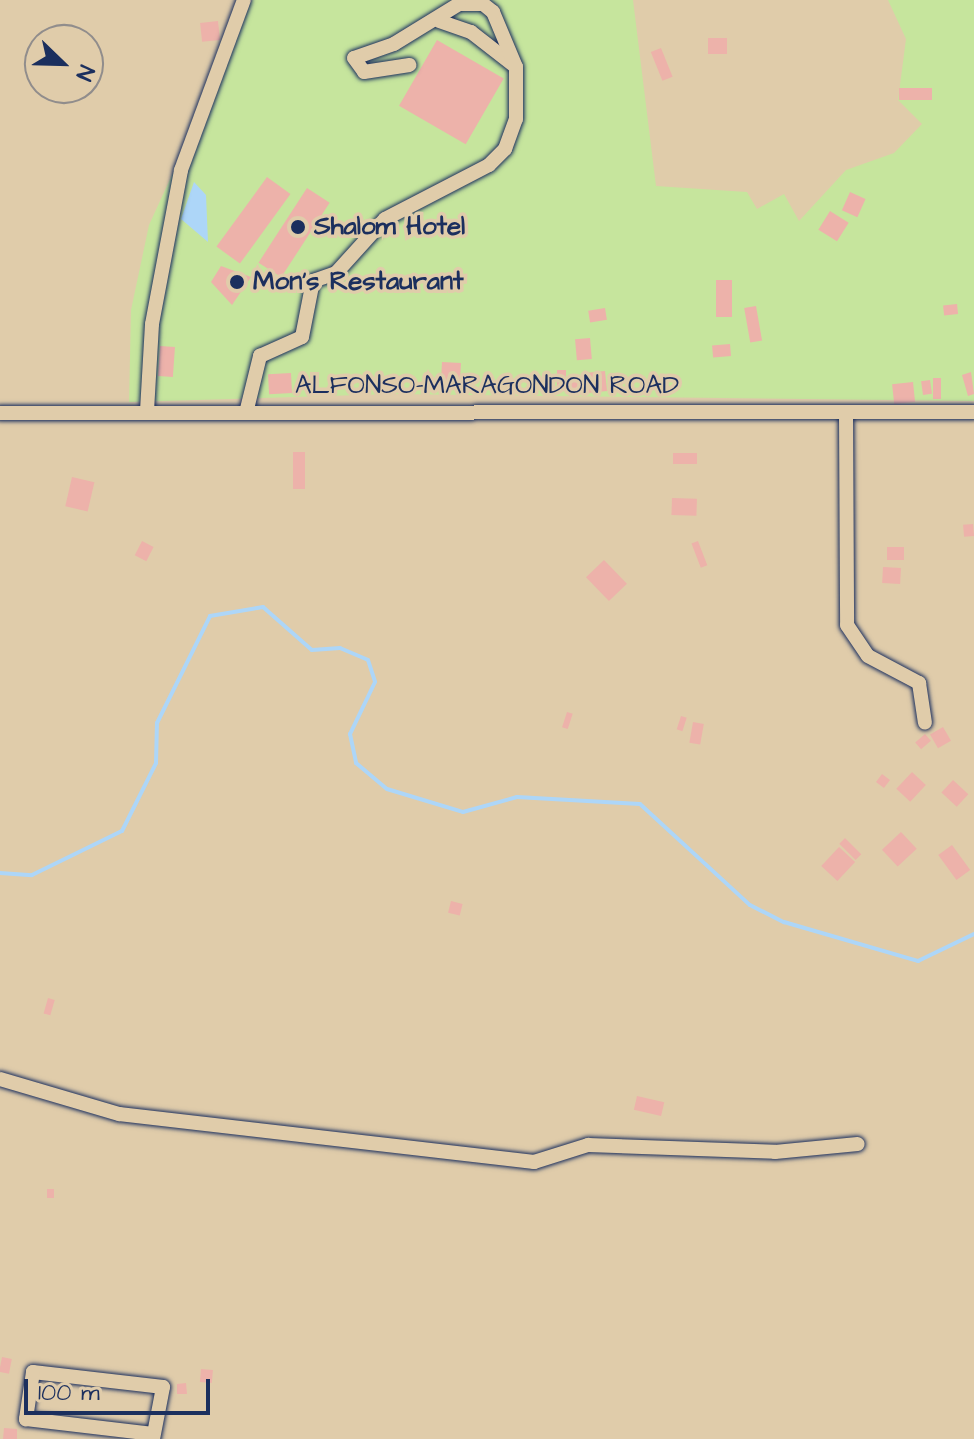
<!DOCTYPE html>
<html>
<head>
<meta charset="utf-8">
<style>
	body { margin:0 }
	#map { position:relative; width:974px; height:1439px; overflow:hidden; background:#e0ccaa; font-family:"Architects Daughter",sans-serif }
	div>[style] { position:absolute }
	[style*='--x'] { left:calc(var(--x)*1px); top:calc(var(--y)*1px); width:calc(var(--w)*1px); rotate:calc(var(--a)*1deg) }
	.green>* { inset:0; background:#c6e59d }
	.water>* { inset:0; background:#add6f8 }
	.stream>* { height:4px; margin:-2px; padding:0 2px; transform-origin:2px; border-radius:2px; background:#add6f8 }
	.building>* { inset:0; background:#edb2aa; transform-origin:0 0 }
	.roads { filter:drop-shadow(0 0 2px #1b2f5e) drop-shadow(0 0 2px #1b2f5e) }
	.minor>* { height:14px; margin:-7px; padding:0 7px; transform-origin:7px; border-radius:7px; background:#e0ccaa }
	.dots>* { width:22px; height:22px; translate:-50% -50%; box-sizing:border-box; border:4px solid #e0ccaa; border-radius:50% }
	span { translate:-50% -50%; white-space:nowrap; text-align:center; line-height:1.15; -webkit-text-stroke:7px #e0ccaa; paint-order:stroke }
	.poi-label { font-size:26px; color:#1b2f5e; font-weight:700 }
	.left { translate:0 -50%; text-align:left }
	.street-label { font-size:26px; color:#1b2f5e }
	.north { position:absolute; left:24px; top:24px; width:80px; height:80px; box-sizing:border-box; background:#e0ccaa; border:2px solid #918d8c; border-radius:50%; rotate:113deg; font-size:22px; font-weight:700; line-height:32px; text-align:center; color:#1b2f5e }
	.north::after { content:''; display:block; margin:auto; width:28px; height:36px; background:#1b2f5e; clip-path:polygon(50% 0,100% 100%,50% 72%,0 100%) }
	.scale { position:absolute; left:24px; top:1379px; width:186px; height:36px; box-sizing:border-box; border:4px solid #1b2f5e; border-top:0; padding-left:10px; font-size:24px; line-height:28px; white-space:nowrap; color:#1b2f5e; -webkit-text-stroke:6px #e0ccaa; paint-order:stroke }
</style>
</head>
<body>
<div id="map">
	<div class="green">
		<div style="clip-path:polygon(252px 0,633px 0,656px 186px,747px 192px,757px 209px,784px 194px,799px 221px,846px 170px,894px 153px,922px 124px,898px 100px,906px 39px,888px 0,974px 0,974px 401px,392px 394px,129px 402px,131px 310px,149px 225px)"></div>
	</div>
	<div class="water">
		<div style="clip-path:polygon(194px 182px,206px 195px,208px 242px,181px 219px)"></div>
	</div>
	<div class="stream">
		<div style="--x:0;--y:873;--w:32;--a:4"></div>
		<div style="--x:32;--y:875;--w:100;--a:-26.1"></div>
		<div style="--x:122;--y:831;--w:76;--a:-63.4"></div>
		<div style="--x:156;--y:763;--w:40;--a:-88.6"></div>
		<div style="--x:157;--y:723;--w:119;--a:-63.6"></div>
		<div style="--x:210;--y:616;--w:54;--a:-9.6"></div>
		<div style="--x:263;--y:607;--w:65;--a:41.3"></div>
		<div style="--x:312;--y:650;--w:28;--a:-4"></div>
		<div style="--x:340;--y:648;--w:30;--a:23"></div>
		<div style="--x:368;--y:660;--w:23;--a:72"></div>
		<div style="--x:375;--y:682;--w:58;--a:115.7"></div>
		<div style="--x:350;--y:734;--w:30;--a:78"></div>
		<div style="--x:356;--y:763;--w:40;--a:40"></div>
		<div style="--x:387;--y:789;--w:79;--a:16.8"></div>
		<div style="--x:463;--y:812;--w:56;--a:-15.5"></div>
		<div style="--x:517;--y:797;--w:123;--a:3.3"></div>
		<div style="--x:640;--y:804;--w:149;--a:42.6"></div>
		<div style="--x:750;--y:905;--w:38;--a:27"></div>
		<div style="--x:784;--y:922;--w:140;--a:16.2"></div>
		<div style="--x:918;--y:961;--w:62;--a:-25.7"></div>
	</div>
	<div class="building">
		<div style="left:218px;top:21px;width:19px;height:18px;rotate:84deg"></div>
		<div style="left:708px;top:38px;width:19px;height:16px"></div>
		<div style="left:437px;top:40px;width:77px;height:76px;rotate:30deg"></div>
		<div style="left:661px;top:48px;width:31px;height:11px;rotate:68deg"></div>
		<div style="left:899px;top:88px;width:33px;height:12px"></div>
		<div style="left:267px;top:177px;width:29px;height:86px;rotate:36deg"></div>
		<div style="left:307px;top:188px;width:27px;height:89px;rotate:33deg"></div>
		<div style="left:850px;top:192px;width:17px;height:20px;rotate:24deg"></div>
		<div style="left:830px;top:211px;width:22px;height:22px;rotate:32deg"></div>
		<div style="clip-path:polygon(221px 266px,251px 277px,232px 305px,211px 282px)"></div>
		<div style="left:716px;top:280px;width:16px;height:37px"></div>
		<div style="left:957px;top:304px;width:10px;height:14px;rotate:84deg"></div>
		<div style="left:756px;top:306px;width:35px;height:12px;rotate:80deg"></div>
		<div style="left:605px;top:308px;width:12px;height:17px;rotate:81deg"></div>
		<div style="left:590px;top:338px;width:21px;height:15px;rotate:85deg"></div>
		<div style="left:730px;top:344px;width:12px;height:18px;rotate:85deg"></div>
		<div style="left:160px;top:346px;width:15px;height:30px;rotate:4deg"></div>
		<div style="left:442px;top:362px;width:19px;height:25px;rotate:3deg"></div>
		<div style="left:557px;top:370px;width:9px;height:20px"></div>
		<div style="left:605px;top:371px;width:20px;height:20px;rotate:84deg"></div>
		<div style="clip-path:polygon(971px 372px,974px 394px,968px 396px,962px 375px)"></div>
		<div style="left:291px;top:373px;width:20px;height:23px;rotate:87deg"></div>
		<div style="left:569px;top:375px;width:10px;height:21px"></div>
		<div style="left:933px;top:378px;width:8px;height:21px"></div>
		<div style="left:930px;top:380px;width:14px;height:9px;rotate:82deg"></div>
		<div style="left:913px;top:382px;width:20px;height:21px;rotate:84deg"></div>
		<div style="left:293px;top:452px;width:12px;height:37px"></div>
		<div style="left:697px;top:453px;width:11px;height:24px;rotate:90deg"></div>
		<div style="left:72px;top:477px;width:23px;height:30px;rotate:13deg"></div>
		<div style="left:672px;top:498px;width:25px;height:17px;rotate:2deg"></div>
		<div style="left:973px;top:524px;width:12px;height:10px;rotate:85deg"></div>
		<div style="left:142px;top:541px;width:13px;height:16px;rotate:27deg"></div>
		<div style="left:698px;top:541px;width:26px;height:7px;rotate:69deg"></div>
		<div style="left:887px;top:547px;width:17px;height:13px"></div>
		<div style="left:604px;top:560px;width:33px;height:25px;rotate:46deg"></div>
		<div style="left:883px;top:567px;width:18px;height:16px;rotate:3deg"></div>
		<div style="left:567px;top:712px;width:6px;height:16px;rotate:18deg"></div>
		<div style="left:681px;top:716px;width:6px;height:14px;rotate:18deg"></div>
		<div style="left:693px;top:722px;width:11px;height:21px;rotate:10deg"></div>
		<div style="left:943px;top:727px;width:16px;height:15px;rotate:60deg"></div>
		<div style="left:925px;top:734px;width:9px;height:13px;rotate:49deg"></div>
		<div style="left:912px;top:772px;width:19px;height:23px;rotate:43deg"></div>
		<div style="left:882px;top:774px;width:10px;height:10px;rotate:37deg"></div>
		<div style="left:953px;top:780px;width:21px;height:17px;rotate:43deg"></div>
		<div style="left:901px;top:832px;width:23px;height:26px;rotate:47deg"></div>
		<div style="left:845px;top:838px;width:23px;height:8px;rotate:45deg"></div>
		<div style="left:952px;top:845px;width:31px;height:17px;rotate:54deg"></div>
		<div style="left:839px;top:847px;width:22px;height:26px;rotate:43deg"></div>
		<div style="left:451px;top:901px;width:12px;height:12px;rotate:14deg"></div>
		<div style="left:48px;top:998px;width:7px;height:16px;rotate:16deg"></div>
		<div style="left:637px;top:1096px;width:28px;height:14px;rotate:13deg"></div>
		<div style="left:47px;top:1189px;width:7px;height:9px"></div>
		<div style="left:2px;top:1357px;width:10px;height:15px;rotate:11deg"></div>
		<div style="left:201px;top:1369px;width:12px;height:13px;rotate:5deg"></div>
		<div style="clip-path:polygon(186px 1383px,187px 1394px,177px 1394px,177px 1384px)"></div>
		<div style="clip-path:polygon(4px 1428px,17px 1429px,17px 1439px,3px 1439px)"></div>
	</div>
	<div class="roads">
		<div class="minor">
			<div style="--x:439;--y:21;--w:34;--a:19"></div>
			<div style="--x:471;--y:32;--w:57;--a:37.9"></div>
			<div style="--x:247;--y:409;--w:55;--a:-76.2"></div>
			<div style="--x:260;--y:356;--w:46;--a:-24.3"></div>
			<div style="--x:302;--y:337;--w:57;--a:-78.9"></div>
			<div style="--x:313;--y:281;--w:24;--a:-19"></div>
			<div style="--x:336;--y:273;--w:73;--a:-47.8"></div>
			<div style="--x:385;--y:219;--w:117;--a:-27.4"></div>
			<div style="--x:489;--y:165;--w:23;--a:-45"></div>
			<div style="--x:505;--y:149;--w:32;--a:-70"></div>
			<div style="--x:516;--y:119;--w:52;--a:-90"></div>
			<div style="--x:516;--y:67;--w:60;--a:-112.7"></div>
			<div style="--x:493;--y:12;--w:13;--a:-141"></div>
			<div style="--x:483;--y:4;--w:24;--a:180"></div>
			<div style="--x:459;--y:4;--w:76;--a:148.4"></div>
			<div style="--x:394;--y:44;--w:42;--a:160.7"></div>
			<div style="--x:354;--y:58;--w:17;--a:54"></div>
			<div style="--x:364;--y:72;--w:46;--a:-8.8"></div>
			<div style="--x:147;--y:411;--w:87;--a:-86.7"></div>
			<div style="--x:152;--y:324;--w:157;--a:-79.3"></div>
			<div style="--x:181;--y:170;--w:181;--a:-69.7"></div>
			<div style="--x:0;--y:413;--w:974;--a:-0.06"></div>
			<div style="--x:846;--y:413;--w:212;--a:89.7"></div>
			<div style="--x:847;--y:625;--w:37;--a:56"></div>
			<div style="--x:868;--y:656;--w:58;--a:27.9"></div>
			<div style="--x:919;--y:683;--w:40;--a:81.5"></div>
			<div style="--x:0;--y:1079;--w:124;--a:16.4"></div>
			<div style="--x:119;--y:1114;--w:418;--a:6.6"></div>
			<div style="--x:534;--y:1162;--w:57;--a:-17.5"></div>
			<div style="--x:588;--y:1145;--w:187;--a:2.1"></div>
			<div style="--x:775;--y:1152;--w:83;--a:-5.5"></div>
			<div style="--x:153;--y:1439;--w:53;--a:-79.1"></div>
			<div style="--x:163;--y:1387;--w:131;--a:-173.4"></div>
			<div style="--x:33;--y:1372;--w:48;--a:98.5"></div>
			<div style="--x:26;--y:1419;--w:128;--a:6.7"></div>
		</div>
	</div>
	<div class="dots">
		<div style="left:298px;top:227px;background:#1b2f5e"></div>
		<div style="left:237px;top:282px;background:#1b2f5e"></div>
	</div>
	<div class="poi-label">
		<span class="left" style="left:314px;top:227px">Shalom Hotel</span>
		<span class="left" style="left:253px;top:282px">Mon's Restaurant</span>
	</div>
	<div class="street-label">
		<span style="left:487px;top:386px">ALFONSO-MARAGONDON ROAD</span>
	</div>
	<div class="north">N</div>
	<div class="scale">100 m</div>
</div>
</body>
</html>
